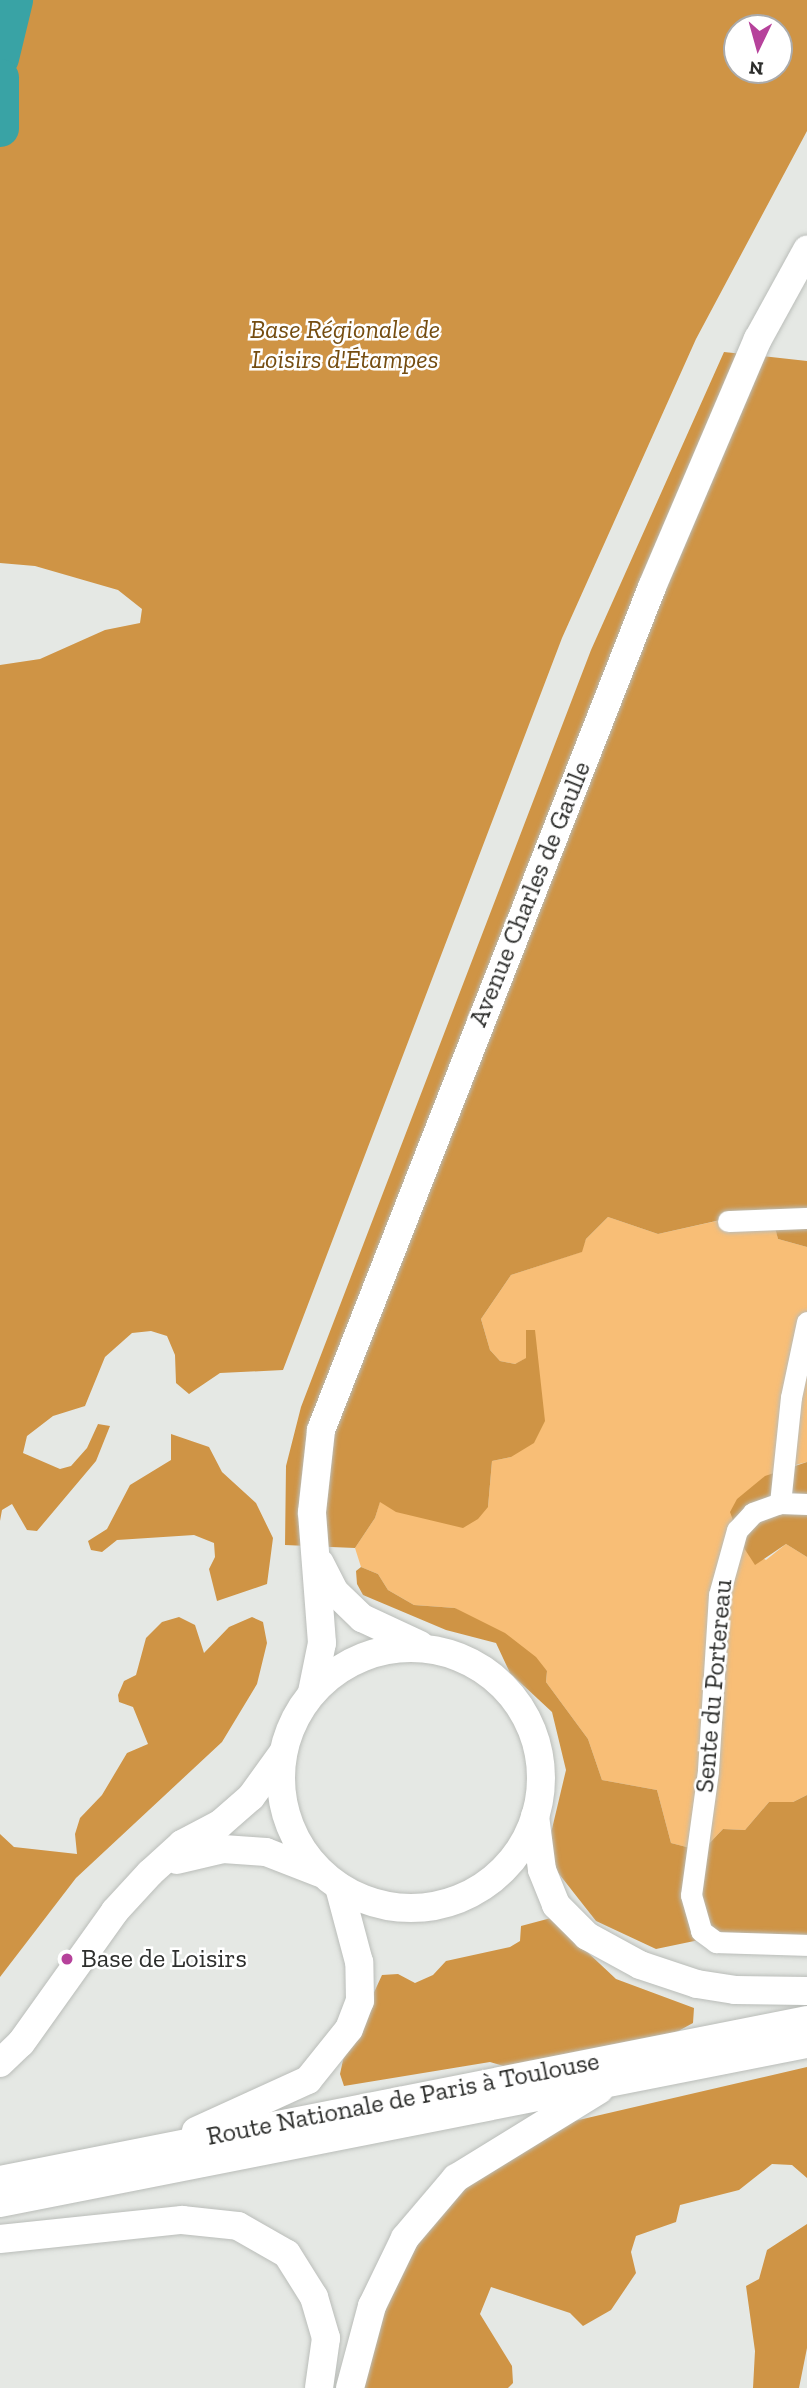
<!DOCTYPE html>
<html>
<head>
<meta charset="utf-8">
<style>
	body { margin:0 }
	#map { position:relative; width:807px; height:2388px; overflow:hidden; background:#e5e8e4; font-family:"Zilla Slab",serif }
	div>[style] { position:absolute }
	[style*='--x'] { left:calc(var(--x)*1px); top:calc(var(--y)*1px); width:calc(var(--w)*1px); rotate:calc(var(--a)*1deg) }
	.green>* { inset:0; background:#f8be76 }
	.forest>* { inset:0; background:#cf9445 }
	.river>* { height:37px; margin:-18.5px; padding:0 18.5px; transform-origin:18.5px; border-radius:18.5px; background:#39a3a5 }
	.roads { filter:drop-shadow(0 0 2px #babdb9) drop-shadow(0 0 2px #babdb9) }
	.minor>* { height:21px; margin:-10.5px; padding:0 10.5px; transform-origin:10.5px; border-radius:10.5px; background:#fff }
	.major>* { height:28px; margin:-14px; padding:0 14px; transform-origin:14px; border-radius:14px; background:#fff }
	.major>.ring { margin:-14px; padding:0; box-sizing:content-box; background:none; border:28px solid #fff; border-radius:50% }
	.dots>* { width:19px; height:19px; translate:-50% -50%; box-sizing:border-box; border:4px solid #fff; border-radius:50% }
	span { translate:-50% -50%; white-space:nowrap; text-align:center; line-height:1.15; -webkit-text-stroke:5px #fff; paint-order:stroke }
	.park-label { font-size:26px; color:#754d11; font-style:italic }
	.street-label { font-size:26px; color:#2d2e2c }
	.poi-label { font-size:26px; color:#2d2e2c }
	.left { translate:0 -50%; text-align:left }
	.north { position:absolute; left:723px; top:14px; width:70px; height:70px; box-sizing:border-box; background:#fff; border:2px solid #ababab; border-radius:50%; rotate:185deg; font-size:19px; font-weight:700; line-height:28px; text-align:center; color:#2d2e2c }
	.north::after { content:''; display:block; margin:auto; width:24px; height:32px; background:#b6429b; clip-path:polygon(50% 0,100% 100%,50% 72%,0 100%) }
</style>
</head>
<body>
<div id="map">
	<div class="green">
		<div style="clip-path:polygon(771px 1209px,778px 1239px,807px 1247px,807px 1462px,780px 1469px,746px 1529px,744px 1548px,766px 1560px,786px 1544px,807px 1557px,807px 1795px,793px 1802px,769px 1802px,745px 1830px,723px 1829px,702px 1851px,671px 1843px,657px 1790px,602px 1780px,588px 1739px,546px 1682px,547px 1671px,455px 1608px,414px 1605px,388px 1590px,378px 1574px,361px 1567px,355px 1548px,375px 1518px,380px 1501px,488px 1507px,492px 1461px,511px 1457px,535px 1331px,526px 1331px,527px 1358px,515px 1364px,500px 1361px,490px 1350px,481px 1319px,511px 1275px,581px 1252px,586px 1239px,608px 1217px,658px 1234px)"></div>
	</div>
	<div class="forest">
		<div style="clip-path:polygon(evenodd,0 0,807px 0,807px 131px,696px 339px,562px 638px,283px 1370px,220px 1373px,189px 1394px,176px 1383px,175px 1355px,167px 1336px,151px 1331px,132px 1333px,105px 1357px,85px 1406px,53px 1416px,27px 1436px,23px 1453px,60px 1469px,71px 1466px,87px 1448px,98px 1424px,110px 1426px,96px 1461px,37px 1531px,27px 1530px,12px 1504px,2px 1510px,0 1521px,0 665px,40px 659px,105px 630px,140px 623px,142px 609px,118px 590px,35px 566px,0 563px,0 0,737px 28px,779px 28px,779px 70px,737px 70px,737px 28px)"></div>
		<div style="clip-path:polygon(724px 352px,807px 361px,807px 1247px,778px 1239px,770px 1209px,658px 1234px,608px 1217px,586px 1239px,582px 1252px,511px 1275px,481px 1319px,490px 1350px,500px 1361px,515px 1364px,526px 1358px,526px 1330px,535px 1330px,545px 1421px,534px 1443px,511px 1457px,492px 1461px,488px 1507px,478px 1519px,463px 1528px,396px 1512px,380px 1502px,375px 1518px,355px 1548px,285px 1545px,286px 1466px,301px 1407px,591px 650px)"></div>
		<div style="clip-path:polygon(171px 1434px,209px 1447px,222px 1472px,256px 1503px,273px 1538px,267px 1584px,217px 1601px,209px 1569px,215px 1557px,214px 1543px,194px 1535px,117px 1540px,102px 1552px,91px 1550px,88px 1541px,107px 1529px,130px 1485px,171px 1460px)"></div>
		<div style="clip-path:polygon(807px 1462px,807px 1557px,786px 1544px,755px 1565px,744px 1548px,746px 1529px,734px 1523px,730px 1512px,737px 1499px,765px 1476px)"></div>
		<div style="clip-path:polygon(361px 1567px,378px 1574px,388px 1590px,414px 1605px,455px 1608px,505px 1633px,536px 1657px,547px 1671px,546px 1682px,588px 1739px,602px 1780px,657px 1790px,671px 1843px,702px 1851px,723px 1829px,745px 1830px,769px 1802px,793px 1802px,807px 1795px,807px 1936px,723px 1935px,656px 1949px,596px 1921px,552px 1865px,551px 1833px,566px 1770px,552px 1712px,510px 1673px,496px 1643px,446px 1630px,363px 1595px,357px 1584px,356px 1571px)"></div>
		<div style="clip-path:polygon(179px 1617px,195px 1625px,204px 1653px,229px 1627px,252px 1617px,263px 1622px,267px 1643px,257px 1684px,222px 1742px,76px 1878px,0 1977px,0 1834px,14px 1847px,77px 1854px,75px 1834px,80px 1818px,102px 1795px,127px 1753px,148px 1744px,133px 1707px,119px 1702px,118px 1695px,124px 1681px,136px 1675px,146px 1638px,162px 1622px)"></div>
		<div style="clip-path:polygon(551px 1918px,616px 1979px,694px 2008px,693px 2023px,671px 2035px,507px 2067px,490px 2062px,344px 2086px,340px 2074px,343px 2060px,382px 1975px,398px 1974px,415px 1983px,433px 1975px,446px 1961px,510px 1947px,520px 1941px,521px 1926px)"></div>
		<div style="clip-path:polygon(807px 2067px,807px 2178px,792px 2165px,772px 2164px,739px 2190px,680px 2205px,676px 2222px,636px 2236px,631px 2252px,636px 2273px,611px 2310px,583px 2326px,570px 2313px,491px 2287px,480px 2314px,512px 2366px,513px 2383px,508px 2388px,358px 2388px,359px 2328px,413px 2253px,443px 2197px,557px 2125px)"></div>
		<div style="clip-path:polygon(807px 2224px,807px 2348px,799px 2388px,753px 2388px,755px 2351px,746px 2286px,759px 2279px,767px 2250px)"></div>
	</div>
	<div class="river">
		<div style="--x:0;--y:58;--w:60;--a:-76.4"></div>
		<div style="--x:0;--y:77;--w:51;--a:90"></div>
	</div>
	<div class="roads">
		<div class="minor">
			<div style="--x:728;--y:1221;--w:79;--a:-2.2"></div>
			<div style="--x:807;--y:1322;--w:77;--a:102"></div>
			<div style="--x:791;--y:1397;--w:107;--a:95.9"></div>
			<div style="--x:780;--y:1503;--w:29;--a:160"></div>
			<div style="--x:753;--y:1513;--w:23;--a:133"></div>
			<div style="--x:737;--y:1530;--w:67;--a:105.5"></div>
			<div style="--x:719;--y:1595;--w:176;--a:93.6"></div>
			<div style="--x:708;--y:1771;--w:125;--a:97.8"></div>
			<div style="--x:691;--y:1895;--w:37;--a:74"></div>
			<div style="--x:701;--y:1931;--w:19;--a:36"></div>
			<div style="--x:716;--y:1942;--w:91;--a:1.9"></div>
			<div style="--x:780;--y:1503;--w:27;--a:2"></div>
		</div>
		<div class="major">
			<div style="--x:320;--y:1563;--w:31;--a:63"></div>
			<div style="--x:334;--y:1591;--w:39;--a:44"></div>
			<div style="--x:362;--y:1618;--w:64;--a:25"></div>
			<div class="ring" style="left:281px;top:1648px;width:232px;height:232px"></div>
			<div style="--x:312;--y:1692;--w:50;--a:-78.5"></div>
			<div style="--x:322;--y:1643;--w:131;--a:-94.4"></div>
			<div style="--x:312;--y:1512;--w:82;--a:-83.7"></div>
			<div style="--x:321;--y:1430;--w:906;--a:-68.56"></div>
			<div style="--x:652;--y:587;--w:270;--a:-66.9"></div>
			<div style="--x:758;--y:339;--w:102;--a:-61.2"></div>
			<div style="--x:535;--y:1816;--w:54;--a:82.6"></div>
			<div style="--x:542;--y:1870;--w:38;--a:68"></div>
			<div style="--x:556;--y:1905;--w:44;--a:45"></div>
			<div style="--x:587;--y:1936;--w:60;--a:28.7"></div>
			<div style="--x:640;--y:1965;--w:60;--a:18.4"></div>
			<div style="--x:697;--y:1984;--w:38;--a:9"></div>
			<div style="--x:735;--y:1990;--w:72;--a:0.8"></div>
			<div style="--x:177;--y:1860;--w:47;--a:-13.4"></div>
			<div style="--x:223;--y:1849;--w:43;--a:4"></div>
			<div style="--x:266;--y:1852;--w:58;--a:21.3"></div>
			<div style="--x:0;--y:2063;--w:29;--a:-44"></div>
			<div style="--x:21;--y:2043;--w:162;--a:-54.5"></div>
			<div style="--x:115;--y:1911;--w:52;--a:-47.4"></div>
			<div style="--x:150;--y:1873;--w:43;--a:-42.2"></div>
			<div style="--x:182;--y:1844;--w:43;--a:-27.8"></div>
			<div style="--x:220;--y:1824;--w:41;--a:-41.1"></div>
			<div style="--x:251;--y:1797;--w:53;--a:-54.2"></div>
			<div style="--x:196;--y:2131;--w:123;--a:-24.5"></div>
			<div style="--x:308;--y:2080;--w:65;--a:-51.2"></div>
			<div style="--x:349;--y:2029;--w:30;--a:-69"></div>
			<div style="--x:360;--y:2001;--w:39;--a:-91"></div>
			<div style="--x:359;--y:1962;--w:78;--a:-104.9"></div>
			<div style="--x:0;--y:2180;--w:823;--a:-11.21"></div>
			<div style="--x:0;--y:2203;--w:823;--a:-11.15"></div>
			<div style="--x:0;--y:2239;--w:183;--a:-6"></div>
			<div style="--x:182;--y:2220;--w:56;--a:6.1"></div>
			<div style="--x:238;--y:2226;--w:56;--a:29.7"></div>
			<div style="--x:287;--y:2254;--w:51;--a:57.9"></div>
			<div style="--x:314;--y:2297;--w:43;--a:73.7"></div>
			<div style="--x:326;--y:2338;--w:50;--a:98"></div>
			<div style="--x:350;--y:2388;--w:85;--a:-75"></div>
			<div style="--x:372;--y:2306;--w:76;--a:-64.1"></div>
			<div style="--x:405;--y:2238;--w:79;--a:-49.6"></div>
			<div style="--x:456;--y:2178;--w:168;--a:-31.6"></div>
		</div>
	</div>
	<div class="dots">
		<div style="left:67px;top:1959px;background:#b6429b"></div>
	</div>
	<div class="park-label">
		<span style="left:345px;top:345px">Base Régionale de<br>Loisirs d'Étampes</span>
	</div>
	<div class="street-label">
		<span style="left:530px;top:894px;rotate:-68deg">Avenue Charles de Gaulle</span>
		<span style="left:714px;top:1686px;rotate:-85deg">Sente du Portereau</span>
		<span style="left:403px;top:2099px;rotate:-11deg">Route Nationale de Paris à Toulouse</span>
	</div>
	<div class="poi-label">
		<span class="left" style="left:81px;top:1959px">Base de Loisirs</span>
	</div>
	<div class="north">N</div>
</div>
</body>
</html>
